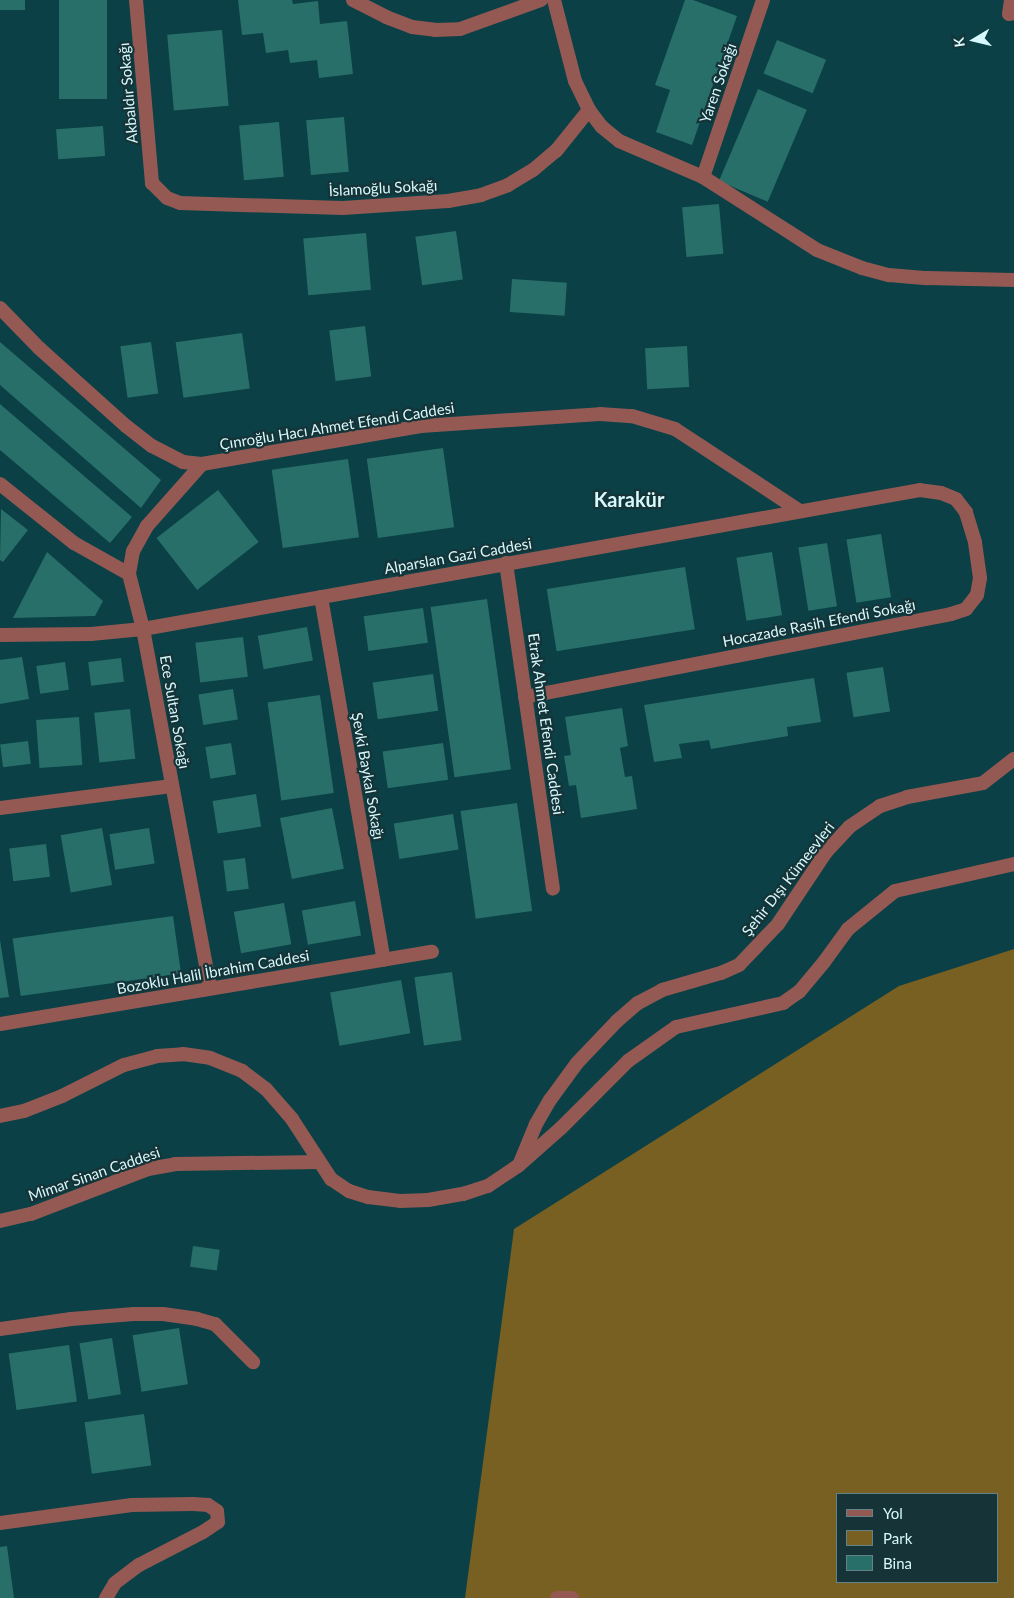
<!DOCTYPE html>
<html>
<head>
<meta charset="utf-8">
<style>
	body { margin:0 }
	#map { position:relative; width:1014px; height:1598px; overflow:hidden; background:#0a4046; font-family:Lato,sans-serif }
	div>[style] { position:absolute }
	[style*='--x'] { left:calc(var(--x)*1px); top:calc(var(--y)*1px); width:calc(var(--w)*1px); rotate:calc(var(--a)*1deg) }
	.green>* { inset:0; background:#785f22 }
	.building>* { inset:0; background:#276f68; transform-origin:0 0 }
	.minor>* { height:14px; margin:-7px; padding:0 7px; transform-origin:7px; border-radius:7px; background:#945953 }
	.tertiary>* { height:14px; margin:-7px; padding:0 7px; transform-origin:7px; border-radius:7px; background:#945953 }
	span { translate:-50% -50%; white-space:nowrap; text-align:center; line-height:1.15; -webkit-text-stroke:4.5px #163337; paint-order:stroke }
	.street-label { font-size:15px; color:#d6f9fd }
	.district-label { font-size:20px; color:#d6f9fd; font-weight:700 }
	.legend { position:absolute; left:836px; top:1493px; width:162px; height:90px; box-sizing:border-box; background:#163337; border:1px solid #638286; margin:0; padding:6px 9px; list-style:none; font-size:15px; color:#d6f9fd }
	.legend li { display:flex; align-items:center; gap:10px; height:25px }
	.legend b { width:25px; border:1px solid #638286 }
	.north { position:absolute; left:949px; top:15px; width:50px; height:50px; -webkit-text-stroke:4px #163337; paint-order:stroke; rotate:261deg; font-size:14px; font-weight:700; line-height:20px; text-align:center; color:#d6f9fd }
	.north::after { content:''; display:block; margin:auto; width:18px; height:22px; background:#d6f9fd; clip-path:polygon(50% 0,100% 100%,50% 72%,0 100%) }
</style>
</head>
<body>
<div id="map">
	<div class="green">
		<div style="clip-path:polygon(evenodd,1014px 949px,1014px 1598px,465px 1598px,514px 1229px,899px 986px,1014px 949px,838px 1494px,998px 1494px,998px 1582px,838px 1582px,838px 1494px)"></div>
	</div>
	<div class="building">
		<div style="left:0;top:0;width:25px;height:10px"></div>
		<div style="left:59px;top:0;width:48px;height:99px"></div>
		<div style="clip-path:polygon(238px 0,292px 0,293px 4px,318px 1px,320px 24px,347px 21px,353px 74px,319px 78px,317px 60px,290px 63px,288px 50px,266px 53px,263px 33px,242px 35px)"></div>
		<div style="clip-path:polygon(685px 0,693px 0,737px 16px,692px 145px,656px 132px,670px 90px,655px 85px)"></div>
		<div style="left:222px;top:30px;width:76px;height:55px;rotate:85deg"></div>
		<div style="left:777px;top:40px;width:53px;height:36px;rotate:22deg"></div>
		<div style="left:758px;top:89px;width:53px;height:100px;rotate:23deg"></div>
		<div style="left:344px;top:117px;width:55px;height:38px;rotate:85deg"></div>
		<div style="left:279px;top:122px;width:55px;height:40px;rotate:85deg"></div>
		<div style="left:103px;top:126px;width:30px;height:47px;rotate:86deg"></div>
		<div style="left:719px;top:204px;width:50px;height:37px;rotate:85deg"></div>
		<div style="left:456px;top:231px;width:49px;height:41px;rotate:82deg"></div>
		<div style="left:366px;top:233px;width:57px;height:63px;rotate:85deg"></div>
		<div style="left:512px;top:279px;width:55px;height:33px;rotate:4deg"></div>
		<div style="left:365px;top:326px;width:51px;height:36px;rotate:83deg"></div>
		<div style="left:242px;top:333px;width:56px;height:67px;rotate:82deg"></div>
		<div style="clip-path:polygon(0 342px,161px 480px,141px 508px,0 385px)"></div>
		<div style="left:151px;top:342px;width:52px;height:31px;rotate:82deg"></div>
		<div style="left:687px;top:346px;width:41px;height:42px;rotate:87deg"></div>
		<div style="clip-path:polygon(0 404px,132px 517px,110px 543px,0 450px)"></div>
		<div style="left:443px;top:448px;width:80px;height:77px;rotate:82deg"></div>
		<div style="left:348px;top:459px;width:79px;height:77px;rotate:82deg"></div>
		<div style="left:218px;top:490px;width:66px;height:78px;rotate:52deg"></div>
		<div style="clip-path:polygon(1px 509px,28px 530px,3px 562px,0 560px)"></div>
		<div style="left:881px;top:534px;width:64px;height:35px;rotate:81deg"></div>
		<div style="left:827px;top:543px;width:64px;height:29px;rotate:81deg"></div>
		<div style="clip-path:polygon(47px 552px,103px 601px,95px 616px,13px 618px)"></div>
		<div style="left:772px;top:552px;width:64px;height:36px;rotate:81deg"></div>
		<div style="left:685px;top:567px;width:63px;height:140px;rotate:81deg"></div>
		<div style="left:487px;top:599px;width:172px;height:57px;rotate:82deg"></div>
		<div style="left:423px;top:608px;width:35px;height:60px;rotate:82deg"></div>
		<div style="left:307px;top:627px;width:34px;height:50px;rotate:80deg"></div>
		<div style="left:243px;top:637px;width:40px;height:48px;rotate:83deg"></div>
		<div style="clip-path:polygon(22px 657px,29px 699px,0 704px,0 660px)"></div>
		<div style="left:121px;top:658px;width:24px;height:33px;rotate:83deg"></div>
		<div style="left:65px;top:662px;width:28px;height:29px;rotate:82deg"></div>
		<div style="left:883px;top:667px;width:45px;height:37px;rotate:81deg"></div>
		<div style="left:433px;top:674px;width:37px;height:61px;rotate:82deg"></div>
		<div style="clip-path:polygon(814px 678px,821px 722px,787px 727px,788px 736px,711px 749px,709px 740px,679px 744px,682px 758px,654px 762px,644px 705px)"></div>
		<div style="left:233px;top:689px;width:31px;height:35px;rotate:81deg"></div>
		<div style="left:320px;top:695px;width:99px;height:53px;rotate:82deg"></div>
		<div style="clip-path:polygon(622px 708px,628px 746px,620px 748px,625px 777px,632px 776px,637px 809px,581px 818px,576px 785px,569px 786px,564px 756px,571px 755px,565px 717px)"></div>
		<div style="left:130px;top:709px;width:50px;height:36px;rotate:84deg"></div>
		<div style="left:79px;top:717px;width:48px;height:43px;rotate:86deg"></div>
		<div style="left:28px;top:741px;width:23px;height:28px;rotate:83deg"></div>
		<div style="left:231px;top:743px;width:32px;height:26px;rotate:81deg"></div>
		<div style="left:443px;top:743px;width:37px;height:61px;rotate:82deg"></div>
		<div style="left:256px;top:794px;width:33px;height:44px;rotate:81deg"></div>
		<div style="left:517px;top:803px;width:109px;height:57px;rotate:82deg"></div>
		<div style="left:332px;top:808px;width:62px;height:53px;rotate:79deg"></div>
		<div style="left:453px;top:814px;width:36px;height:60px;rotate:81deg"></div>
		<div style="left:102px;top:828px;width:58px;height:42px;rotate:80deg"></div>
		<div style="left:149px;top:828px;width:36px;height:40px;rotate:81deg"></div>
		<div style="left:46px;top:844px;width:33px;height:37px;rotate:83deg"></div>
		<div style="left:245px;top:858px;width:31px;height:22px;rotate:83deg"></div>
		<div style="left:355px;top:901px;width:35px;height:54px;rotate:80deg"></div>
		<div style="left:284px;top:903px;width:42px;height:51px;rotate:80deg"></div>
		<div style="left:173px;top:916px;width:58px;height:162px;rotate:82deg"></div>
		<div style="clip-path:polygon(0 940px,9px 997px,0 998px)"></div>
		<div style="left:452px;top:972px;width:69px;height:38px;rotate:82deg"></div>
		<div style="left:401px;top:980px;width:54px;height:72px;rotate:80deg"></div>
		<div style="left:193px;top:1246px;width:27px;height:21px;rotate:8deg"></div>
		<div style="left:179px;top:1328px;width:57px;height:47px;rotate:81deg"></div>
		<div style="left:112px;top:1338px;width:57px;height:33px;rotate:81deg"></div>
		<div style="left:69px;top:1345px;width:57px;height:61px;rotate:82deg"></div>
		<div style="left:144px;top:1414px;width:52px;height:60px;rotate:82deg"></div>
		<div style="clip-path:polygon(7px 1546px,14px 1598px,0 1598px,0 1547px)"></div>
	</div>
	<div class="minor">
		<div style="--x:136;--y:0;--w:184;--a:85"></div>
		<div style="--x:152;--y:183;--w:21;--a:45"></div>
		<div style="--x:167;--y:198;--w:14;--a:21"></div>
		<div style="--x:180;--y:203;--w:163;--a:1.8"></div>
		<div style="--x:343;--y:208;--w:105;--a:-3.8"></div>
		<div style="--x:448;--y:201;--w:34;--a:-10"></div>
		<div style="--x:481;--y:195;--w:29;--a:-20"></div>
		<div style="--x:508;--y:185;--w:29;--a:-31"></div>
		<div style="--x:533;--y:170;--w:30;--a:-40"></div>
		<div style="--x:556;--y:151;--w:53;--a:-51.2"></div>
		<div style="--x:763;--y:0;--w:187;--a:108.7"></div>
		<div style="--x:703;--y:177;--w:135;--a:32.6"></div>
		<div style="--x:817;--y:250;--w:48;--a:21.8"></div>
		<div style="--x:862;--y:268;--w:28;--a:15"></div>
		<div style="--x:889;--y:275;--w:38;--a:5"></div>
		<div style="--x:927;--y:278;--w:87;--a:1.3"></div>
		<div style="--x:1011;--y:0;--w:14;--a:98"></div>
		<div style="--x:1009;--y:14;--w:5;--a:-11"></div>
		<div style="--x:202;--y:464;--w:83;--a:131.6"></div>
		<div style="--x:147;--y:526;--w:29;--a:119"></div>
		<div style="--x:133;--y:551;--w:23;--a:100"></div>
		<div style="--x:129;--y:574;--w:57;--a:75.7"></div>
		<div style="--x:143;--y:629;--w:365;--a:79.4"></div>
		<div style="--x:321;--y:597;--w:368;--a:80.2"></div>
		<div style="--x:525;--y:697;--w:434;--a:-11"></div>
		<div style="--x:951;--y:614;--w:16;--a:-18"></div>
		<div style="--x:966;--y:609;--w:18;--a:-52"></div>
		<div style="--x:977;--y:595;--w:17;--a:-80"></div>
		<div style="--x:980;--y:578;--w:36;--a:-98"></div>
		<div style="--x:975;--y:542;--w:31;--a:-107"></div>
		<div style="--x:966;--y:512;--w:16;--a:-128"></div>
		<div style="--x:956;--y:499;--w:16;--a:-158"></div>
		<div style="--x:941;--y:493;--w:21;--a:-172"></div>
		<div style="--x:0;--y:1116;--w:25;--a:-12"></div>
		<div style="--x:24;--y:1111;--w:41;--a:-21.5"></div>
		<div style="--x:62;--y:1096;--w:69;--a:-26.6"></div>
		<div style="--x:124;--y:1065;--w:34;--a:-15"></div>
		<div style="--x:157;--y:1056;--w:26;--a:-4"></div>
		<div style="--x:183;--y:1054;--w:27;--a:8"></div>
		<div style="--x:210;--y:1058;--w:35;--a:22"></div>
		<div style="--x:242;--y:1071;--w:30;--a:37"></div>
		<div style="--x:266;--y:1089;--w:40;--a:49"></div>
		<div style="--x:292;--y:1119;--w:72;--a:57"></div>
		<div style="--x:331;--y:1179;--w:22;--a:34"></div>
		<div style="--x:349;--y:1191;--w:20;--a:18"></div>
		<div style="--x:368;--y:1197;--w:32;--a:7"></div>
		<div style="--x:400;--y:1201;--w:28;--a:-2"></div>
		<div style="--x:428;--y:1200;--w:36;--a:-10"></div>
		<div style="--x:463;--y:1194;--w:26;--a:-18"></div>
		<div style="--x:488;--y:1186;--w:36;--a:-34"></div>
		<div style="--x:518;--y:1166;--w:57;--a:-41.5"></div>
		<div style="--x:561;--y:1128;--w:95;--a:-45"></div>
		<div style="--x:628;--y:1061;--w:59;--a:-35.3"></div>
		<div style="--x:676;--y:1027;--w:110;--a:-12.6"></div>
		<div style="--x:783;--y:1003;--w:19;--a:-35"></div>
		<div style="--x:799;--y:992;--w:39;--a:-50"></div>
		<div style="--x:824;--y:962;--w:41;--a:-54"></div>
		<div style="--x:848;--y:929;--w:60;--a:-39"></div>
		<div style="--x:895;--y:891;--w:122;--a:-12.8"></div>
		<div style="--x:520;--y:1163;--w:42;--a:-67.7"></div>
		<div style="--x:536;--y:1124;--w:28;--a:-60"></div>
		<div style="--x:550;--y:1100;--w:46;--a:-53.9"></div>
		<div style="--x:577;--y:1063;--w:58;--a:-46.4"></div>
		<div style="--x:617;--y:1021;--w:28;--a:-41"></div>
		<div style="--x:638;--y:1003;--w:27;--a:-28"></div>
		<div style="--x:662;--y:990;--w:61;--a:-16.1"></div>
		<div style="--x:721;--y:973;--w:20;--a:-24"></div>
		<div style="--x:739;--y:965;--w:57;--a:-46.4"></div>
		<div style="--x:778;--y:924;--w:87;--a:-56.3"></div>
		<div style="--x:826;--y:852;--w:34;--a:-47"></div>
		<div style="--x:849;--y:827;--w:37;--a:-34"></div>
		<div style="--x:880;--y:806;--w:28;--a:-18"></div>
		<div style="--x:907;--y:797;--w:77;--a:-10.4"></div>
		<div style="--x:983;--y:783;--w:39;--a:-38"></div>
		<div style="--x:106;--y:1598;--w:17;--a:-59"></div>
		<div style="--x:115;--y:1583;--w:30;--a:-37"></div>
		<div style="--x:139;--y:1565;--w:72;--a:-27.3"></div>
		<div style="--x:203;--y:1532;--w:18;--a:-34"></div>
		<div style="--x:218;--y:1522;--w:11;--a:-95"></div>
		<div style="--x:217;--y:1511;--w:11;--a:-146"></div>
		<div style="--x:208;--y:1505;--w:15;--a:-176"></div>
		<div style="--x:557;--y:1598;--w:15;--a:0"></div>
	</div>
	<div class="tertiary">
		<div style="--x:353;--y:0;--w:37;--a:27"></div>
		<div style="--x:386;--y:17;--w:28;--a:21"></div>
		<div style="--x:412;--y:27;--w:23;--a:7"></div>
		<div style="--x:435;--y:30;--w:25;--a:-2"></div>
		<div style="--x:460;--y:29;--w:86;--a:-19.7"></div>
		<div style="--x:554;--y:0;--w:84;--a:75.5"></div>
		<div style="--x:575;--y:81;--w:32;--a:64"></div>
		<div style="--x:589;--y:110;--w:21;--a:53"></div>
		<div style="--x:602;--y:127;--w:22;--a:39"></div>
		<div style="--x:619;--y:141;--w:91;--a:23.2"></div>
		<div style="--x:0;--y:308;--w:56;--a:45.7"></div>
		<div style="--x:39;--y:348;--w:117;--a:41.9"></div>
		<div style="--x:126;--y:426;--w:33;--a:38"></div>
		<div style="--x:152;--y:446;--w:35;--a:27"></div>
		<div style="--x:183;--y:462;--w:19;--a:6"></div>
		<div style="--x:202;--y:464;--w:222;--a:-9.8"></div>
		<div style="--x:421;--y:426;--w:179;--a:-3.8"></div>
		<div style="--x:600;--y:414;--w:32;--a:4"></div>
		<div style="--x:632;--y:416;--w:45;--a:16.8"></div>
		<div style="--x:675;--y:429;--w:149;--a:33.3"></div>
		<div style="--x:0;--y:484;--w:95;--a:38.6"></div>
		<div style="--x:74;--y:543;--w:63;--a:29.4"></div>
		<div style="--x:506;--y:563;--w:329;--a:81.8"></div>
		<div style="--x:0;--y:635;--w:91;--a:-0.6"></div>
		<div style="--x:91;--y:634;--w:52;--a:-5.5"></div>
		<div style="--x:143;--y:629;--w:789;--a:-10.14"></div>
		<div style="--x:0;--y:808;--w:173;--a:-7.3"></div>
		<div style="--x:0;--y:1024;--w:438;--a:-9.5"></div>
		<div style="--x:0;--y:1221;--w:32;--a:-13"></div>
		<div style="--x:31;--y:1214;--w:125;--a:-21"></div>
		<div style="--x:148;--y:1169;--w:27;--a:-10"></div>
		<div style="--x:175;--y:1164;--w:144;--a:-0.8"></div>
		<div style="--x:0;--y:1329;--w:72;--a:-8"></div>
		<div style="--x:71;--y:1319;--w:63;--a:-4.5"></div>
		<div style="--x:134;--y:1314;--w:29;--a:0"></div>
		<div style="--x:163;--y:1314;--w:34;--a:8"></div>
		<div style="--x:197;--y:1319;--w:19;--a:16"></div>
		<div style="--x:215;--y:1324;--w:54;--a:45"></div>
		<div style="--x:0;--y:1523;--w:133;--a:-7.8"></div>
		<div style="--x:132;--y:1505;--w:61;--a:-0.9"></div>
	</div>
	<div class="street-label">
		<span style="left:718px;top:83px;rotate:-71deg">Yaren Sokağı</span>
		<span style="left:128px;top:93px;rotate:-95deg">Akbaldır Sokağı</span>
		<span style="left:383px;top:188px;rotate:-3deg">İslamoğlu Sokağı</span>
		<span style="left:337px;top:426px;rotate:-9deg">Çınroğlu Hacı Ahmet Efendi Caddesi</span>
		<span style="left:458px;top:556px;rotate:-10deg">Alparslan Gazi Caddesi</span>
		<span style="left:819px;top:623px;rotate:-11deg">Hocazade Rasih Efendi Sokağı</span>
		<span style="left:175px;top:712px;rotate:80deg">Ece Sultan Sokağı</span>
		<span style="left:546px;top:724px;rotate:82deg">Etrak Ahmet Efendi Caddesi</span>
		<span style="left:368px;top:776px;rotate:80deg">Şevki Baykal Sokağı</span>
		<span style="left:788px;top:879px;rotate:-52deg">Şehir Dışı Kümeevleri</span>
		<span style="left:213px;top:972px;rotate:-10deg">Bozoklu Halil İbrahim Caddesi</span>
		<span style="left:94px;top:1174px;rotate:-19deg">Mimar Sinan Caddesi</span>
	</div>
	<div class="district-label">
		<span style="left:629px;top:499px">Karakür</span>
	</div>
	<ul class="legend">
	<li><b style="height:6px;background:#945953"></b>Yol</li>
	<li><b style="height:14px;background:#785f22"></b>Park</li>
	<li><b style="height:14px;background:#276f68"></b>Bina</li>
	</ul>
	<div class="north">K</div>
</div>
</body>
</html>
